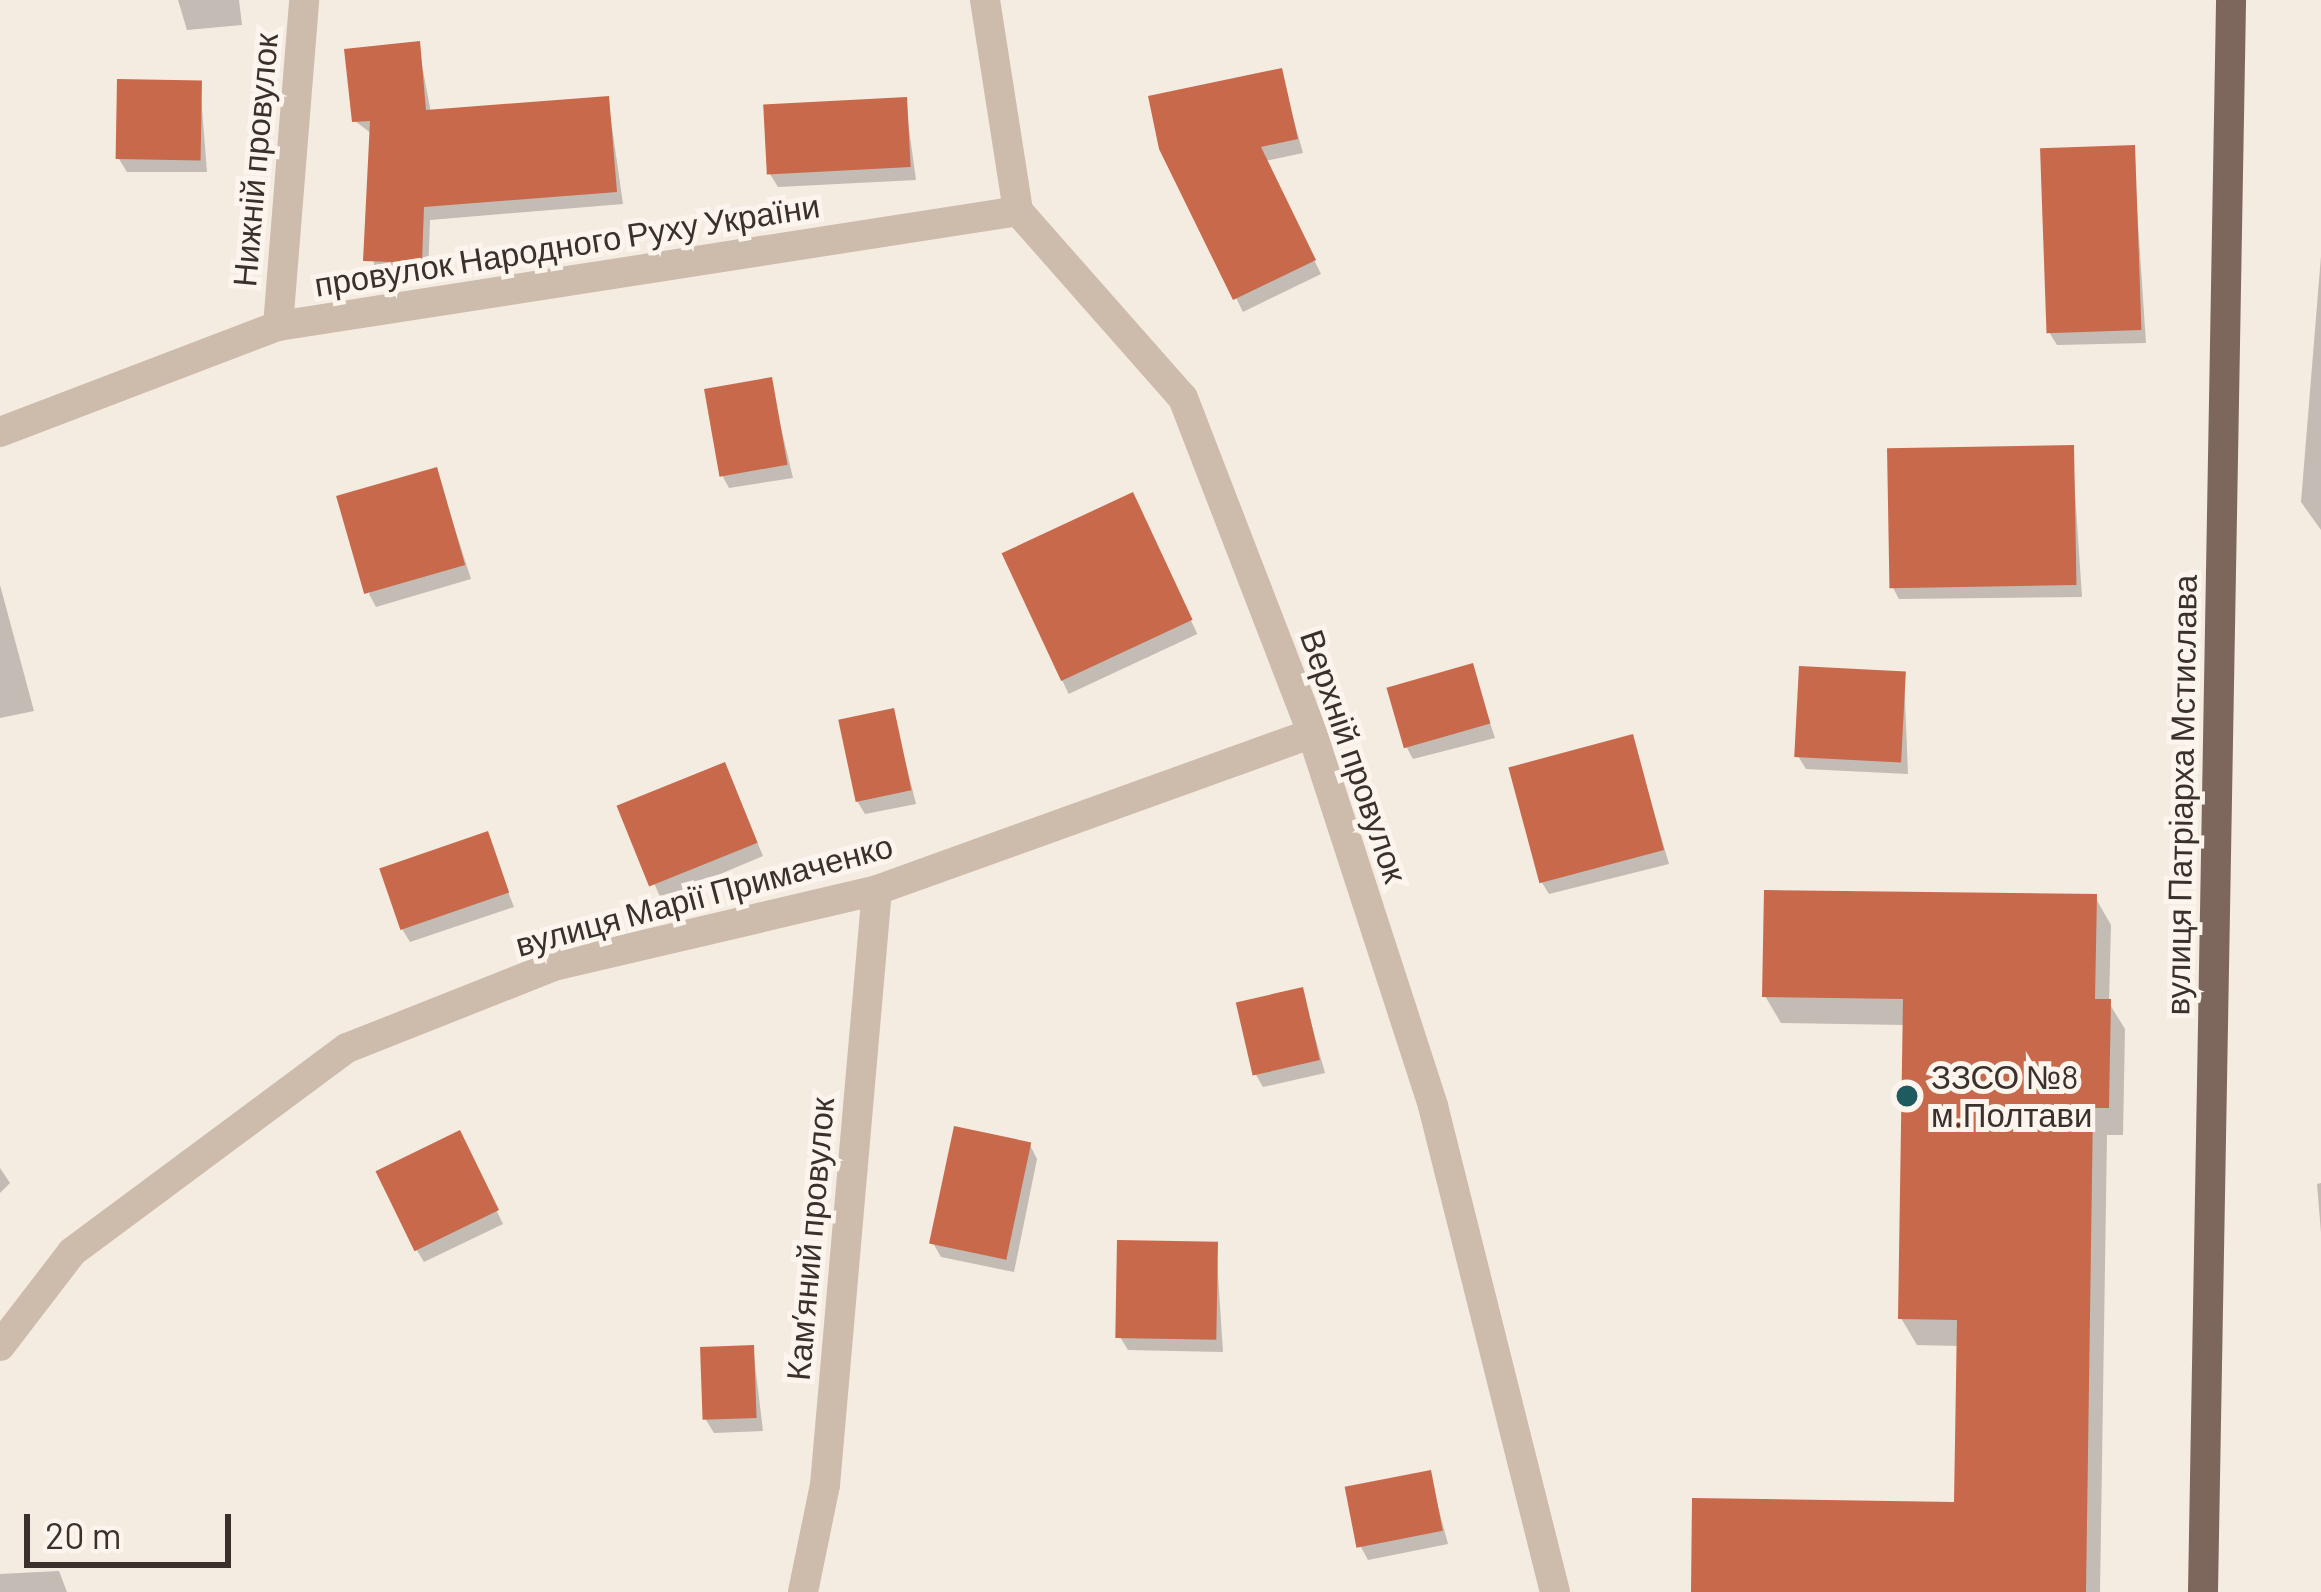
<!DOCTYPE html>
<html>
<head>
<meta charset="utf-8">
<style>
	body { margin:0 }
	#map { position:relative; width:2321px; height:1592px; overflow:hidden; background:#f4ebe1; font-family:Barlow,sans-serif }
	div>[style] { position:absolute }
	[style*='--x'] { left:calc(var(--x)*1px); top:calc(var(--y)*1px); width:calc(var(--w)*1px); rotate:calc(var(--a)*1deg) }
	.shadow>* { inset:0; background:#0003; transform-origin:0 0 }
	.building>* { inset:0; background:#c8694b; transform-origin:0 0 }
	.minor>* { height:30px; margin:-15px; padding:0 15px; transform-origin:15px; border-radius:15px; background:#cdbbac }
	.major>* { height:30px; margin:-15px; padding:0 15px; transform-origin:15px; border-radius:15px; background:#7d675c }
	.dots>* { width:33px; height:33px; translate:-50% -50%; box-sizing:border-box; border:6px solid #fbf5ee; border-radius:50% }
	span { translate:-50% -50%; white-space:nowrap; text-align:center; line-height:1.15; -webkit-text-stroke:10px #fbf5ee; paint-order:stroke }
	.street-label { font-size:33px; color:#3b302b }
	.poi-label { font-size:33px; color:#3b302b }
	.left { translate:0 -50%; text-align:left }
	.scale { position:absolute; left:24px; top:1514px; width:207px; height:54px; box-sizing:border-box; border:6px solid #3b302b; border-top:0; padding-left:15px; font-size:36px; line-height:42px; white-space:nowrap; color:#3b302b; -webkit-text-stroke:9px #fbf5ee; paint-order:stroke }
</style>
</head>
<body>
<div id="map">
	<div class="shadow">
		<div style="clip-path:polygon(178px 0,239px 0,242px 25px,187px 30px)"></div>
		<div style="clip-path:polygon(418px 44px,431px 113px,608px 99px,623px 204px,430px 220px,428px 276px,374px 273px,372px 134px,355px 121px)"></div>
		<div style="clip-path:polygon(1280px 71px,1303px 153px,1265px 161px,1321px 274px,1243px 312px,1162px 148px)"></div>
		<div style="clip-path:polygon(200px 83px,207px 172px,127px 172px,119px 159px)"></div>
		<div style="clip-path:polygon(905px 100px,916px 180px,778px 187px,770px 174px)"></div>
		<div style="clip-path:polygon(2133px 148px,2146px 343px,2057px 345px,2049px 332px)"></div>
		<div style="clip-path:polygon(2321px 256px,2321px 530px,2301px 502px)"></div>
		<div style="clip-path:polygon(770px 381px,793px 478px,729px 488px,722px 475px)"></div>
		<div style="clip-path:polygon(2072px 448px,2082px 597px,1899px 599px,1892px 586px)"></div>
		<div style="clip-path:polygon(436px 470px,471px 579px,376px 607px,369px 594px)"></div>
		<div style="left:1139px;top:509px;width:138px;height:142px;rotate:65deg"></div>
		<div style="clip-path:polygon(0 585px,34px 711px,0 718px)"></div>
		<div style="clip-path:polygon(1471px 666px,1495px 738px,1413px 759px,1406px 746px)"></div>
		<div style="clip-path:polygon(1904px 674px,1908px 774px,1806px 769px,1798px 756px)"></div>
		<div style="clip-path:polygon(893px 712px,916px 804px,865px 814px,857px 801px)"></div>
		<div style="clip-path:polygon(1632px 737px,1669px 864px,1549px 894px,1541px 881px)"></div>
		<div style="clip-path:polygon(731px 779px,763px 856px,661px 899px,621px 809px)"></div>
		<div style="clip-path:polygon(486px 835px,514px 907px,410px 942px,402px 929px)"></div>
		<div style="clip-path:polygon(2095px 897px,2111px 925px,2109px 1003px,2125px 1029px,2123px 1135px,2107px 1135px,2100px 1592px,1694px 1592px,1957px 1505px,1959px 1346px,1917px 1345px,1901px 1318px,1906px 1025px,1781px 1023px,1765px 996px)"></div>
		<div style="clip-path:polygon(1302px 990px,1325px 1073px,1263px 1087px,1255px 1073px)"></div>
		<div style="clip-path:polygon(1030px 1145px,1037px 1159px,1014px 1272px,941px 1257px,933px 1243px)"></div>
		<div style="clip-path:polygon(466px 1147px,503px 1224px,424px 1262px,416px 1249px)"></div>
		<div style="clip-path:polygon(0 1168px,10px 1183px,0 1193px)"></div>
		<div style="clip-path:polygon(2321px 1183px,2321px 1233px,2317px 1184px)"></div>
		<div style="clip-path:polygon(1216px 1244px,1223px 1352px,1128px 1350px,1120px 1337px)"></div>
		<div style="clip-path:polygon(753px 1348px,763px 1431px,714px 1433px,706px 1420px)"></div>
		<div style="clip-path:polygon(1429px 1473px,1448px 1544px,1368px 1560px,1361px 1547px)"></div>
		<div style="clip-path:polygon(59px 1571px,67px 1592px,0 1592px,0 1574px)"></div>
	</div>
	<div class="building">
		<div style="clip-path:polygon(420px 41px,426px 110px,609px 96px,617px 192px,424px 207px,422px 263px,363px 261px,370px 121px,352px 122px,344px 49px)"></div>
		<div style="clip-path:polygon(1282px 68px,1298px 139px,1261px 147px,1316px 260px,1233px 300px,1159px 149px,1148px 96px)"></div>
		<div style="left:117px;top:79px;width:85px;height:80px;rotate:1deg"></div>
		<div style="left:907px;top:97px;width:70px;height:144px;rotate:87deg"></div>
		<div style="left:2135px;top:145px;width:185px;height:95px;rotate:88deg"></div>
		<div style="left:772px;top:377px;width:89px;height:69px;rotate:80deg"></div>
		<div style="left:2074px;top:445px;width:140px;height:187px;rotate:89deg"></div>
		<div style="left:437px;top:467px;width:102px;height:105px;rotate:74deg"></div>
		<div style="left:1133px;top:492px;width:141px;height:145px;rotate:65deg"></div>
		<div style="left:1473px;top:663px;width:63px;height:90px;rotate:74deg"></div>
		<div style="left:1799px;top:666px;width:107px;height:91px;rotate:3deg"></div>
		<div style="left:894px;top:708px;width:84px;height:57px;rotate:78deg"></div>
		<div style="left:1633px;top:734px;width:120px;height:129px;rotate:75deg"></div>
		<div style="left:725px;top:762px;width:87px;height:117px;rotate:68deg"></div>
		<div style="left:488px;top:831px;width:65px;height:115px;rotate:71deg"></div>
		<div style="clip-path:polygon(1764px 890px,2097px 894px,2095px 999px,2111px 999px,2109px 1108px,2093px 1108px,2086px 1592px,1691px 1592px,1692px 1498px,1954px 1502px,1957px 1320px,1898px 1319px,1903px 999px,1762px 997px)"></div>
		<div style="left:1303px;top:987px;width:75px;height:69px;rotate:77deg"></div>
		<div style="left:954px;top:1126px;width:79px;height:120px;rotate:12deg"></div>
		<div style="left:460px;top:1130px;width:89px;height:94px;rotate:64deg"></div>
		<div style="left:1117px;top:1240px;width:101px;height:98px;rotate:1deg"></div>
		<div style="left:754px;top:1345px;width:73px;height:54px;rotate:88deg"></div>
		<div style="left:1431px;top:1470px;width:62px;height:88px;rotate:79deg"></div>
	</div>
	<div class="minor">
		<div style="--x:985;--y:0;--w:214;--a:81.1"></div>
		<div style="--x:1018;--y:211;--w:249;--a:48.6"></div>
		<div style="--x:1183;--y:398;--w:359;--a:68.9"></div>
		<div style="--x:1312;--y:733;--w:392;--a:72"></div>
		<div style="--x:1433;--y:1106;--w:501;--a:75.91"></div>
		<div style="--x:278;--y:326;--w:327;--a:-85.4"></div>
		<div style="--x:0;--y:432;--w:298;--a:-20.9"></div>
		<div style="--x:278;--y:326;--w:749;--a:-8.83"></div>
		<div style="--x:0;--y:1346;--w:118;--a:-52.5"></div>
		<div style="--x:72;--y:1252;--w:342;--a:-36.6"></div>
		<div style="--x:347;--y:1048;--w:223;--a:-21.6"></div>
		<div style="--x:554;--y:966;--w:332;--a:-13.2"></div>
		<div style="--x:877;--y:890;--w:462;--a:-19.8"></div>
		<div style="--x:803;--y:1592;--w:109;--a:-78.4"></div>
		<div style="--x:825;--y:1485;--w:597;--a:-85.01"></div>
	</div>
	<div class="major">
		<div style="--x:2203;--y:1592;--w:1592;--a:-88.99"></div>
	</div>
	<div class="dots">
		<div style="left:1907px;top:1096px;background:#1f5a5e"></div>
	</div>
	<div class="street-label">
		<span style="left:255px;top:160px;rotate:-85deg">Нижній провулок</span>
		<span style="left:567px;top:245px;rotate:-9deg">провулок Народного Руху України</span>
		<span style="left:1354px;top:756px;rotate:71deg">Верхній провулок</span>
		<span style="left:2181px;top:795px;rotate:-89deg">вулиця Патріарха Мстислава</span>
		<span style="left:704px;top:895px;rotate:-15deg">вулиця Марії Примаченко</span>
		<span style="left:810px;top:1239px;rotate:-85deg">Камʼяний провулок</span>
	</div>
	<div class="poi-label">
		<span class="left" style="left:1931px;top:1096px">ЗЗСО №8<br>м.Полтави</span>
	</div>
	<div class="scale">20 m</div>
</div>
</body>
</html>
